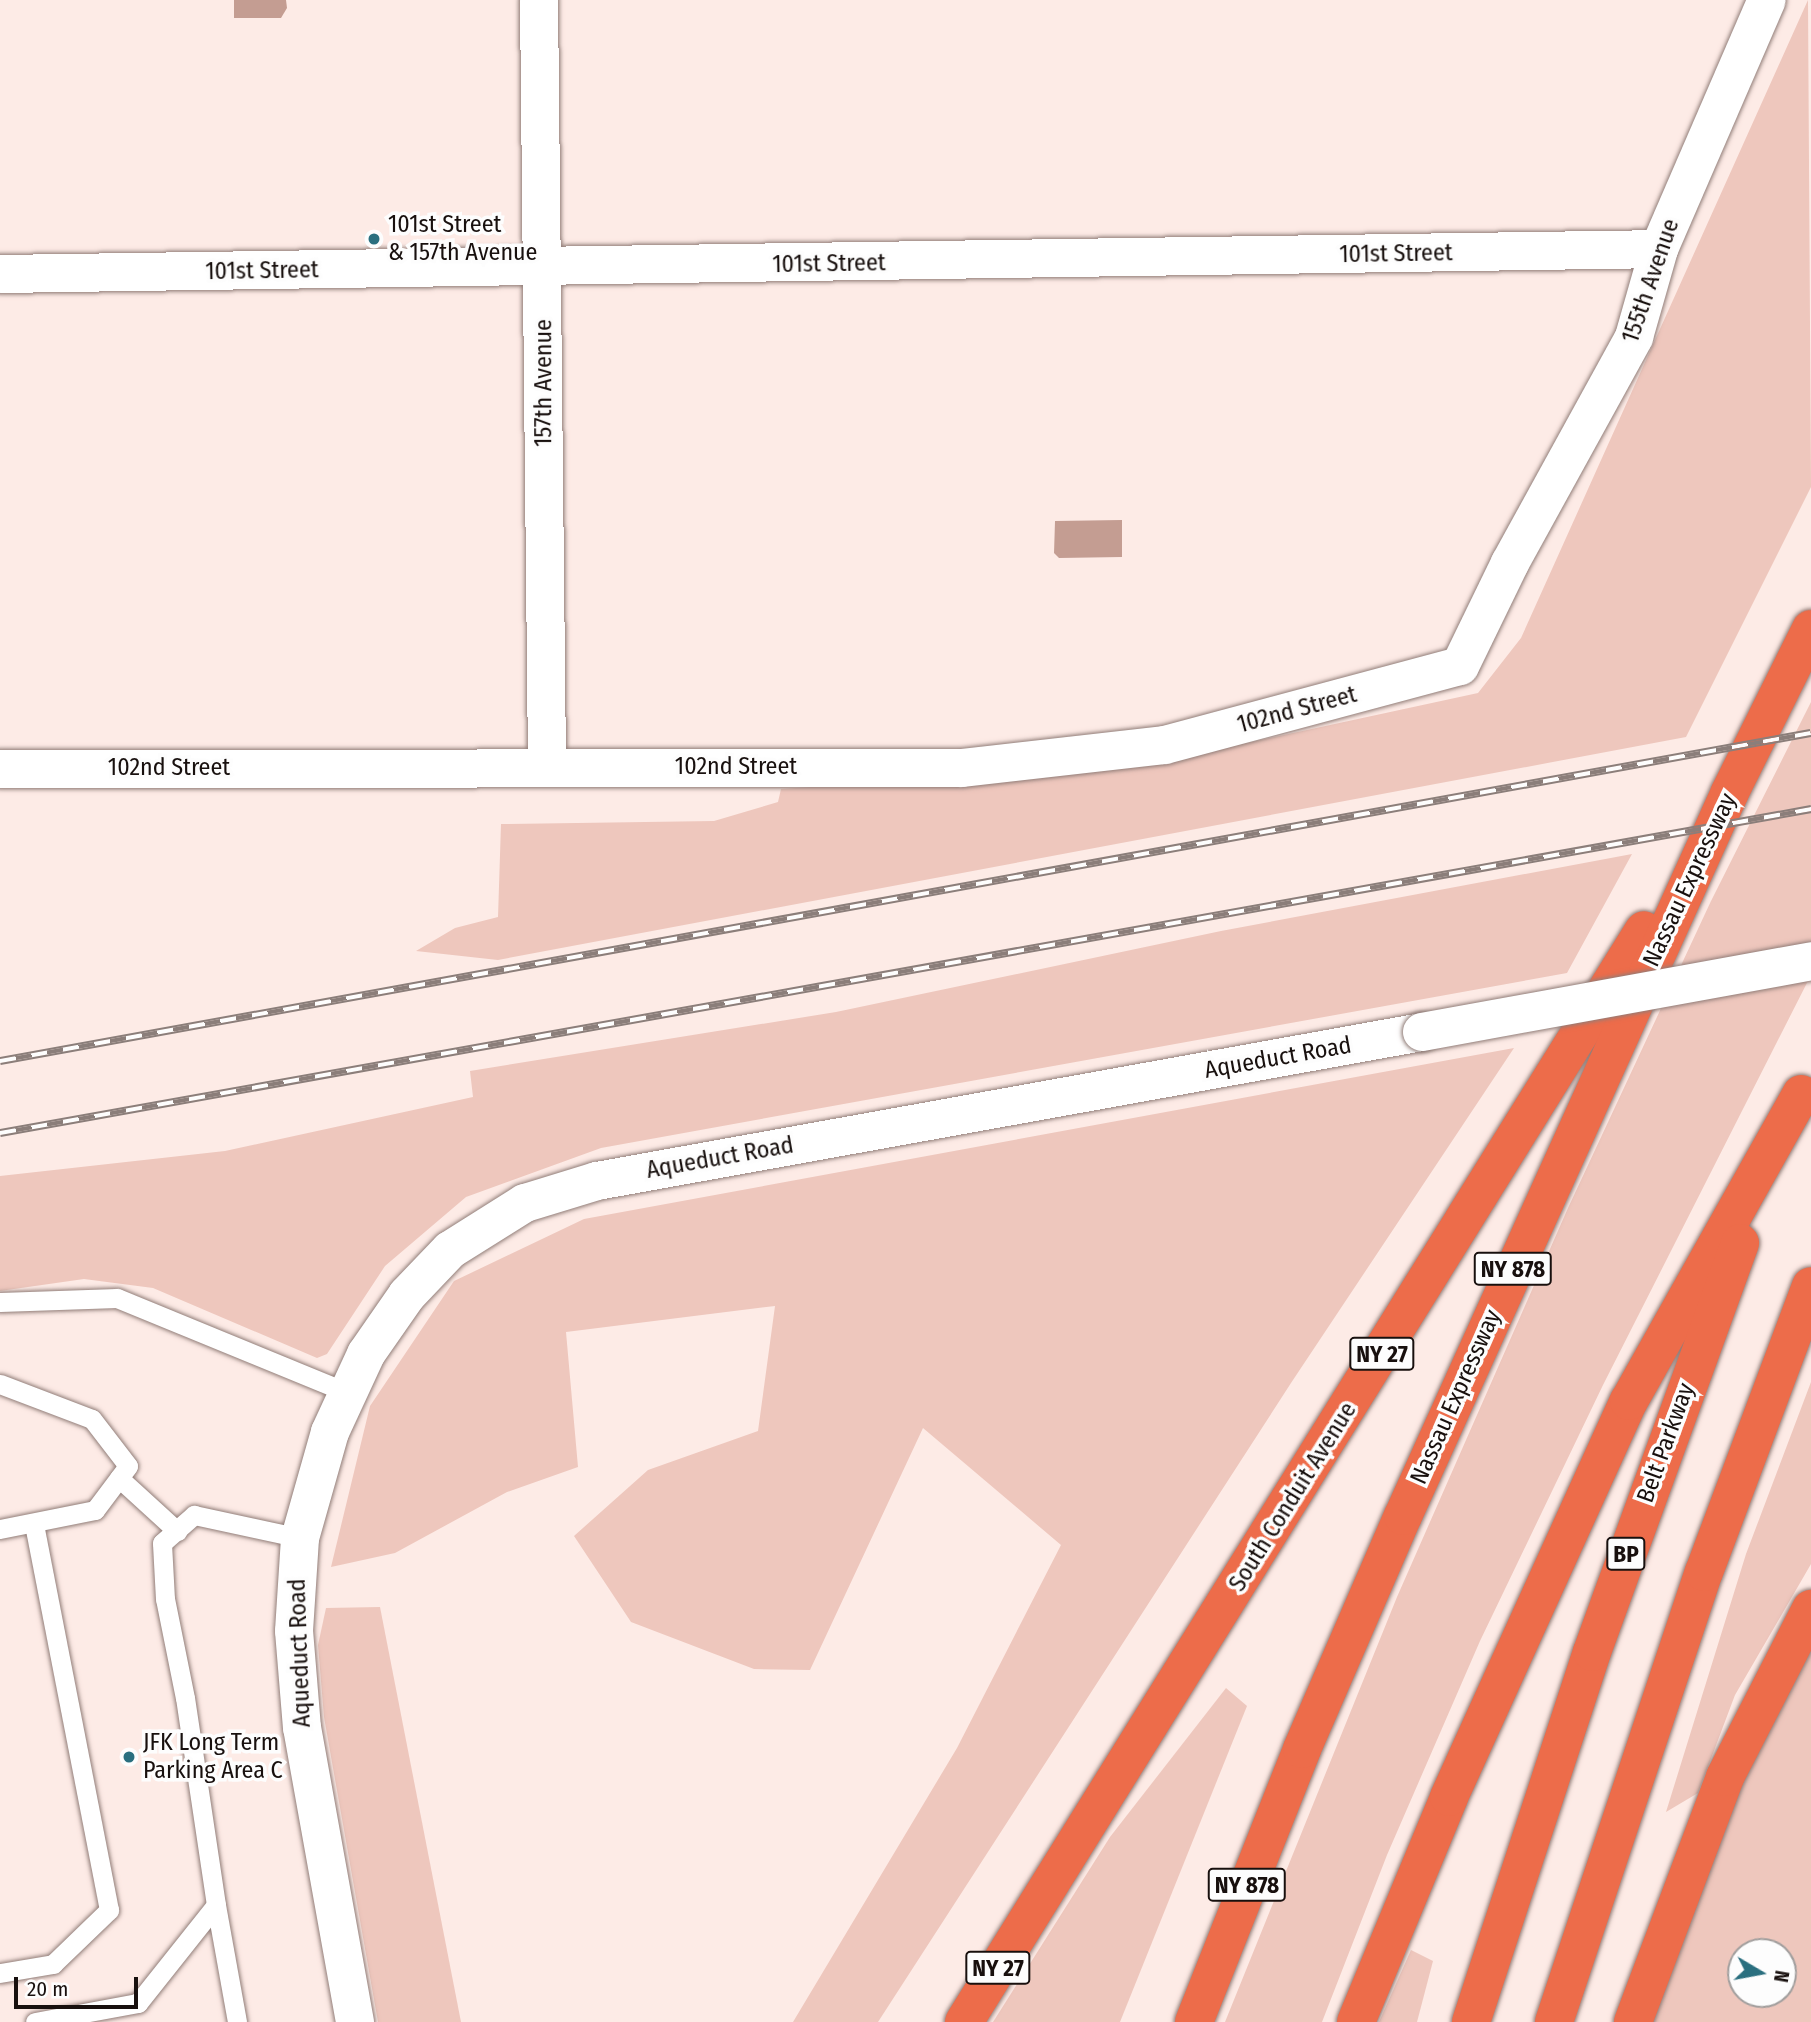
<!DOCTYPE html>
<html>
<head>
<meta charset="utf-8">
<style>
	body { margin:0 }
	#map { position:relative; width:1811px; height:2022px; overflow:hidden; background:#fdebe6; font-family:"Fira Sans Condensed",sans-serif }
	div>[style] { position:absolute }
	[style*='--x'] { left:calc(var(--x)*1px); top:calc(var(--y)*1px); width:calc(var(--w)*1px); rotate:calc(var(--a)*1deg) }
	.green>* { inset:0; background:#eec7bd }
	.water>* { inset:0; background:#c49d92 }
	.roads { filter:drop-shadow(0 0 2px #917d78) drop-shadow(0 0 2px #917d78) }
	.lane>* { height:19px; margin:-9.5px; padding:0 9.5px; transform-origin:9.5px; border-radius:9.5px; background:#fff }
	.street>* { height:38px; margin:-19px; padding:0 19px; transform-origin:19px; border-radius:19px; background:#fff }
	.highway>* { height:38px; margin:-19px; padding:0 19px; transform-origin:19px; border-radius:19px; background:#ed6c4a }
	.rail>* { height:8px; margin-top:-4px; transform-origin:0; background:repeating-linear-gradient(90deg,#fdfdfd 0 16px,#8b7e7a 0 32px); box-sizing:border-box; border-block:2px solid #8b7e7a }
	.bridges { filter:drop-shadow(0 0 2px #917d78) drop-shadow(0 0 2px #917d78) }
	.street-bridge>* { height:38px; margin:-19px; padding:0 19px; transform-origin:19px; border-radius:19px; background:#fff }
	.dots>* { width:19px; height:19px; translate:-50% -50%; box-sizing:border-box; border:4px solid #fdfdfd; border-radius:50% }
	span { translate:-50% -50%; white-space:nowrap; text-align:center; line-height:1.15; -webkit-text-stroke:7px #fdfdfd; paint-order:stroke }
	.shield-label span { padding:2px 5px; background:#fdfdfd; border:2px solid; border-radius:5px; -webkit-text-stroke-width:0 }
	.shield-label { font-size:23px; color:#18100e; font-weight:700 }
	.poi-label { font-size:24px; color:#18100e }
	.left { translate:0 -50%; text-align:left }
	.street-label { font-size:24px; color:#18100e }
	.north { position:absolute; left:1727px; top:1938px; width:70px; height:70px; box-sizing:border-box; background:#fdfdfd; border:2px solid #a19e9d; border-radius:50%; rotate:100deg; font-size:19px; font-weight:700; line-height:28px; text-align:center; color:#18100e }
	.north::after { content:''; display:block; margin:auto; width:24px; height:32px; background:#2a6f7f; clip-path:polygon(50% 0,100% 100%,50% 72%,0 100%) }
	.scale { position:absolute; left:14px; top:1977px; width:124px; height:32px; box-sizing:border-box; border:4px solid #18100e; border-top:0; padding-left:9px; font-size:21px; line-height:24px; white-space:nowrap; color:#18100e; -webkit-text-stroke:5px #fdfdfd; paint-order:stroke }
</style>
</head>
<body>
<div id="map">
	<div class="green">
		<div style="clip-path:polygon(1808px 0,1811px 487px,1686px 737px,498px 960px,416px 951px,455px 928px,498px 917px,501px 824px,714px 821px,778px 802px,781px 789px,1149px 764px,1478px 693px,1521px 638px)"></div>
		<div style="clip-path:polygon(1811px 702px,1811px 975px,1603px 1385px,1480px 1641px,1387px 1855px,1322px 2022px,1225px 2022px,1397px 1597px,1568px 1208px,1711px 901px)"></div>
		<div style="clip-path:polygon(1632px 854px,1567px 973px,601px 1148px,466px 1197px,385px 1266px,327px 1354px,317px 1358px,153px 1288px,84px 1279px,0 1291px,0 1176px,225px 1151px,473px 1097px,470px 1071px,836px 1012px,1221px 931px)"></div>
		<div style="clip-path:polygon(1514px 1048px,1291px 1383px,878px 2022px,793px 2022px,957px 1748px,1061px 1545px,923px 1428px,810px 1670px,754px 1669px,631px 1622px,574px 1536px,648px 1470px,758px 1431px,775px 1306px,566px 1332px,578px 1467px,507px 1492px,395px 1553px,331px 1567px,370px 1406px,454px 1281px,584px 1219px)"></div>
		<div style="clip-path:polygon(1811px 1382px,1811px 1564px,1735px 1695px,1698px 1793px,1666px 1812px,1746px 1554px)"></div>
		<div style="clip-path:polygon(380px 1607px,461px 2022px,378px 2022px,324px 1717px,318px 1645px,326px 1608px)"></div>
		<div style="clip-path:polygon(evenodd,1811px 1651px,1811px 2022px,1646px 2022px,1741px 1769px,1811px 1651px,1741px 1952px,1783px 1952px,1783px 1994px,1741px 1994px,1741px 1952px)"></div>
		<div style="clip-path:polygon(1226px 1688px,1247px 1706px,1120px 2022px,993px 2022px,1110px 1837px)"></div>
		<div style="clip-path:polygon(1411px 1950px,1433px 1961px,1417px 2022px,1379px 2022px)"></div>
	</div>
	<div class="water">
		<div style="clip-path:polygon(234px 0,286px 0,287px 8px,281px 18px,234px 18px)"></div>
		<div style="clip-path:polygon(1122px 520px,1122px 557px,1059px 558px,1054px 553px,1055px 521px)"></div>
	</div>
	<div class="roads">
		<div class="lane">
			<div style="--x:0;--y:1302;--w:117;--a:-2"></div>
			<div style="--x:117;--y:1298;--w:248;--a:22.3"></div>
			<div style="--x:0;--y:1384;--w:98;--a:20.8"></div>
			<div style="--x:92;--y:1419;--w:59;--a:52.5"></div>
			<div style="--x:128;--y:1466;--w:55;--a:126.9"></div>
			<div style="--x:95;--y:1510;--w:97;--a:168.7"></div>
			<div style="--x:119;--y:1478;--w:79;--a:42.4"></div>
			<div style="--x:216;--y:1905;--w:119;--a:79.8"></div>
			<div style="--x:0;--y:1973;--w:54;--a:-9.6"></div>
			<div style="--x:53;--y:1964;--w:78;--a:-44"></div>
			<div style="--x:109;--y:1910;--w:394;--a:-101"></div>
			<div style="--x:35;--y:2022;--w:105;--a:-10.5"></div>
			<div style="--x:138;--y:2003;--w:125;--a:-51.5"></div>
			<div style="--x:216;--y:1905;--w:209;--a:-98.5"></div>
			<div style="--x:185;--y:1698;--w:101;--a:-101.4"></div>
			<div style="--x:165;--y:1599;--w:56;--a:-93.1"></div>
			<div style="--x:162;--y:1543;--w:43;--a:-41.2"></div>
			<div style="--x:194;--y:1515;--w:108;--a:12.2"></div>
		</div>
		<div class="street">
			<div style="--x:539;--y:0;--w:766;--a:89.4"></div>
			<div style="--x:0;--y:274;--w:1659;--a:-0.86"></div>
			<div style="--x:0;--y:769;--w:962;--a:-0.06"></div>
			<div style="--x:962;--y:768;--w:204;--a:-6.5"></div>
			<div style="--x:1165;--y:745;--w:305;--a:-15"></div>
			<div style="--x:1460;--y:666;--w:114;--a:-64.1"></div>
			<div style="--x:1510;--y:563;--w:258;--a:-61.2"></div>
			<div style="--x:1634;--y:337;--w:91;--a:-74.1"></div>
			<div style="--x:1659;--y:249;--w:271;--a:-66.6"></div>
			<div style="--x:355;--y:2022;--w:299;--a:-100.2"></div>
			<div style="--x:302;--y:1728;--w:97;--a:-94.7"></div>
			<div style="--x:294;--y:1631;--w:93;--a:-86.3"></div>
			<div style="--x:300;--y:1538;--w:110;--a:-74.2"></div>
			<div style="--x:330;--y:1432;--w:86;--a:-65.2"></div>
			<div style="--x:366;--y:1354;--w:72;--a:-55.2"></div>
			<div style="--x:407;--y:1295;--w:62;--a:-46.3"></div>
			<div style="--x:450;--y:1250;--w:89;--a:-32.1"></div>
			<div style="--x:525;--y:1203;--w:75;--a:-17"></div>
			<div style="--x:597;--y:1181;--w:838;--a:-10.24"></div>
		</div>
		<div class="highway">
			<div style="--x:964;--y:2022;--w:1286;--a:-58.09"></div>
			<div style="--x:1194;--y:2022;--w:294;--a:-68.4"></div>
			<div style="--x:1302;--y:1749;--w:254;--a:-66.6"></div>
			<div style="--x:1403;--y:1516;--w:794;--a:-65.69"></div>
			<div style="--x:1730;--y:792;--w:182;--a:-63.6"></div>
			<div style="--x:1356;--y:2022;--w:243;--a:-67.5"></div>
			<div style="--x:1449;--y:1797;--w:435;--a:-65.6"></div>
			<div style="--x:1629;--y:1401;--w:352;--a:-60.7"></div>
			<div style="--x:1471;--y:2022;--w:389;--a:-71.9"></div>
			<div style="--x:1592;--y:1652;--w:435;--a:-70.1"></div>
			<div style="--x:1554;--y:2022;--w:474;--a:-71.6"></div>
			<div style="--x:1704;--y:1572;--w:305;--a:-69.5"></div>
			<div style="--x:1633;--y:2022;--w:262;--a:-69.4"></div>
			<div style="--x:1725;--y:1777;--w:189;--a:-62.9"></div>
		</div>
	</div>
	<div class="rail">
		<div style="--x:0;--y:1061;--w:1840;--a:-10.27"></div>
		<div style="--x:0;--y:1133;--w:1840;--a:-10.14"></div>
	</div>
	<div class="bridges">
		<div class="street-bridge">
			<div style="--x:1422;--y:1032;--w:395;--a:-10.3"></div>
		</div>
	</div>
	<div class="dots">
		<div style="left:374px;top:239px;background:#2a6f7f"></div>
		<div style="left:129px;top:1757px;background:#2a6f7f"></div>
	</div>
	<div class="shield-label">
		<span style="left:1513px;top:1269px">NY 878</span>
		<span style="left:1382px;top:1354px">NY 27</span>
		<span style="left:1626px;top:1554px">BP</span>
		<span style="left:1247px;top:1885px">NY 878</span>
		<span style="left:998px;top:1968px">NY 27</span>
	</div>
	<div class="poi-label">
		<span class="left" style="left:388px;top:239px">101st Street<br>&amp; 157th Avenue</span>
		<span class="left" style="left:143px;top:1757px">JFK Long Term<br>Parking Area C</span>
	</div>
	<div class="street-label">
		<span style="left:1396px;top:254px;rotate:-1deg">101st Street</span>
		<span style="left:829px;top:264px;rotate:-1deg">101st Street</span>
		<span style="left:262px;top:271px;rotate:-1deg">101st Street</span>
		<span style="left:1651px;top:281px;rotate:-71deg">155th Avenue</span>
		<span style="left:544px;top:383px;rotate:-90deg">157th Avenue</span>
		<span style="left:1297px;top:710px;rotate:-15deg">102nd Street</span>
		<span style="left:736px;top:767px">102nd Street</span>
		<span style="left:169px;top:768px">102nd Street</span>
		<span style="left:1690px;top:880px;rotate:-65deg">Nassau Expressway</span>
		<span style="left:1278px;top:1058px;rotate:-10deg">Aqueduct Road</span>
		<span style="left:720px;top:1158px;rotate:-10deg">Aqueduct Road</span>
		<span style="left:1456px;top:1397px;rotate:-66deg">Nassau Expressway</span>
		<span style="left:1666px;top:1443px;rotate:-70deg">Belt Parkway</span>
		<span style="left:1293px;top:1497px;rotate:-58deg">South Conduit Avenue</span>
		<span style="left:300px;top:1653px;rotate:-92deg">Aqueduct Road</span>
	</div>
	<div class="north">N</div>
	<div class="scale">20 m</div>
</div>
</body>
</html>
